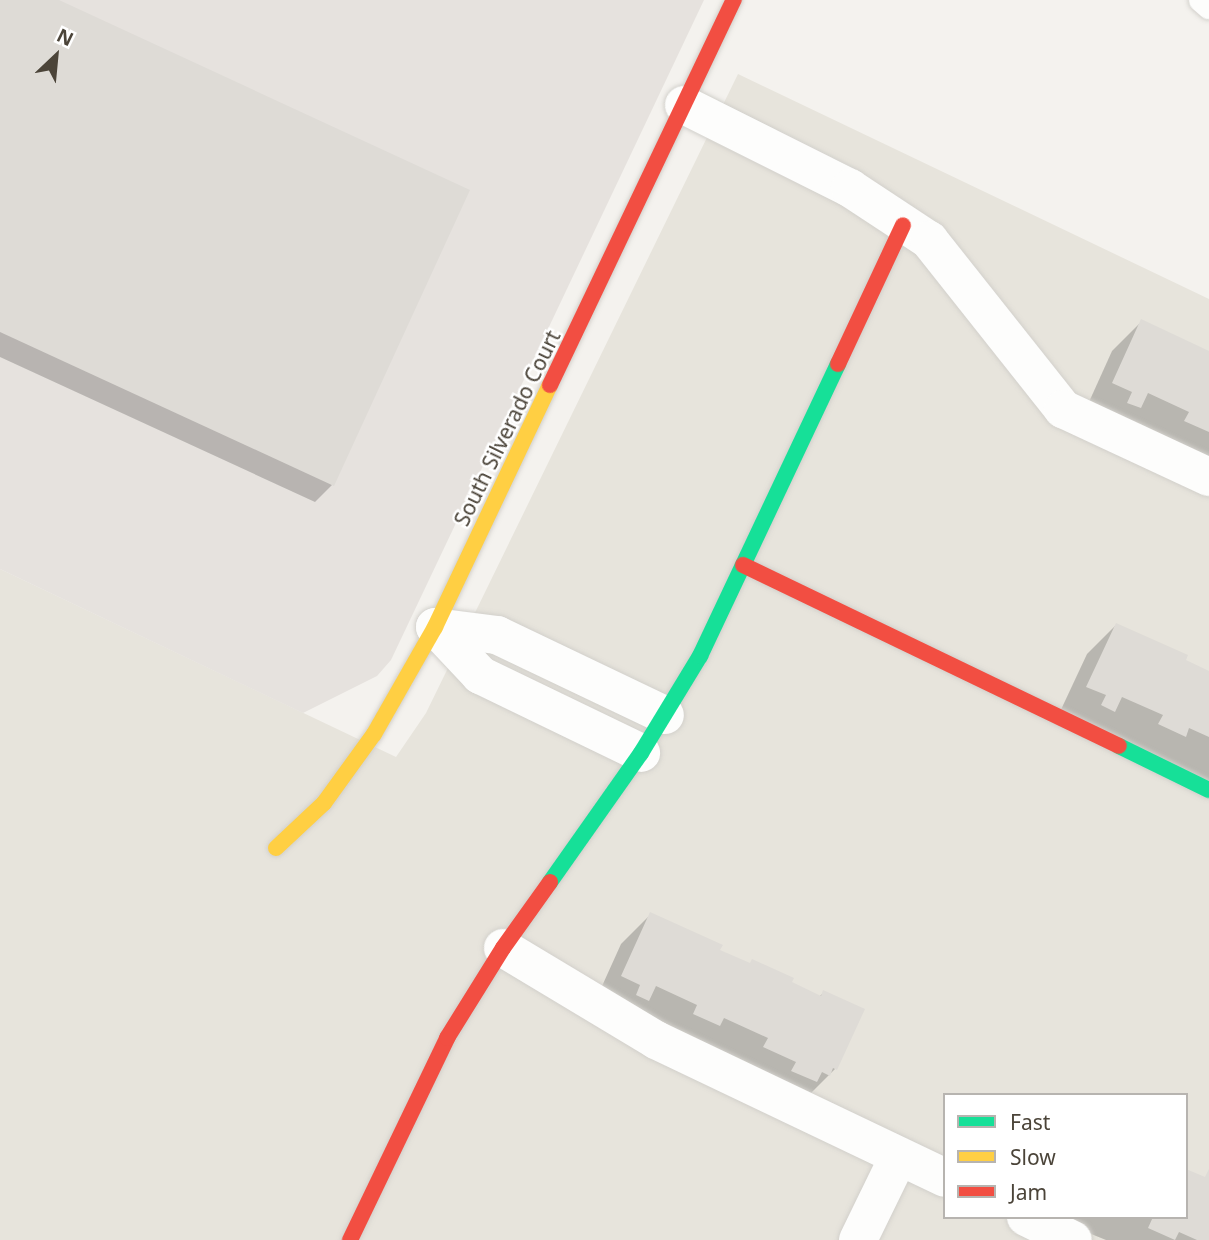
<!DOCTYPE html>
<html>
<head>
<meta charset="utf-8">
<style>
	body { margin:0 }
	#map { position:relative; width:1209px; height:1240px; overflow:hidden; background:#f4f2ee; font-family:"Noto Sans",sans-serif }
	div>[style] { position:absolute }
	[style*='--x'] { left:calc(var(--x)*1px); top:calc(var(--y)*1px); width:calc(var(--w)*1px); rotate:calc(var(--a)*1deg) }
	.residential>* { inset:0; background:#e7e4dc }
	.industrial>* { inset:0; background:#e6e2de }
	.shadow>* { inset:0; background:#0003 }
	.building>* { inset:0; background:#dedbd6 }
	.roads { filter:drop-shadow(0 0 2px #d2d0cb) drop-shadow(0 0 2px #d2d0cb) }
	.lane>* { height:24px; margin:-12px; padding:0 12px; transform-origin:12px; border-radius:12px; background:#fdfdfc }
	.street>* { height:38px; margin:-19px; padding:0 19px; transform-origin:19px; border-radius:19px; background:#fdfdfc }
	.fast>* { height:16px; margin:-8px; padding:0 8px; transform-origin:8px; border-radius:8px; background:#16e098 }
	.slow>* { height:16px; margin:-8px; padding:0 8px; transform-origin:8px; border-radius:8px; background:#ffcf43 }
	.jam>* { height:16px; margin:-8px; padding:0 8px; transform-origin:8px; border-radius:8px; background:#f24e42 }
	span { translate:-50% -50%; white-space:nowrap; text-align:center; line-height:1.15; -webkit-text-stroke:5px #fff; paint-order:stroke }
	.street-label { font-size:21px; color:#4b4439 }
	.legend { position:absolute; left:943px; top:1093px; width:245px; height:126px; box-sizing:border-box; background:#fff; border:2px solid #b7b4b0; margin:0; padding:9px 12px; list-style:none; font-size:21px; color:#4b4439 }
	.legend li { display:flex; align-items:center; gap:14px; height:35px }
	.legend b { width:35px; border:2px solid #b7b4b0 }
	.north { position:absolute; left:21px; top:21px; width:70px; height:70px; -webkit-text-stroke:5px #fff; paint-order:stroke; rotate:26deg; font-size:19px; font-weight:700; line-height:28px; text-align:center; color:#4b4439 }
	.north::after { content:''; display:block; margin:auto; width:24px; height:32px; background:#4b4439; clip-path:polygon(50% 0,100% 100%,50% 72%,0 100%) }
</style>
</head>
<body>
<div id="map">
	<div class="residential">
		<div style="clip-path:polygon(evenodd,738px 74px,1209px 299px,1209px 1240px,0 1240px,0 569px,396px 757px,426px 713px,738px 74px,945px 1095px,1186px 1095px,1186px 1217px,945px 1217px,945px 1095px)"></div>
	</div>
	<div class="industrial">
		<div style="clip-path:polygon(0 0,704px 0,391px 660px,377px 676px,303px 713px,0 569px)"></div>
	</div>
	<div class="shadow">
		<div style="clip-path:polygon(0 0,55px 0,332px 485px,315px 502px,0 357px)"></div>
		<div style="clip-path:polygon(1141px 322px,1209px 352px,1209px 464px,1084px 413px,1112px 351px)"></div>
		<div style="clip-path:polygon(1116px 625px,1209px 673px,1209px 791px,1058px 716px,1087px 654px)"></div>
		<div style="clip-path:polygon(650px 915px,718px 951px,819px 997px,824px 992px,835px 1069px,806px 1098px,593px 1006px,621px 944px)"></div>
		<div style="clip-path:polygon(1209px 1175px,1209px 1240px,1106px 1240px,1049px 1217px,1186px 1217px,1204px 1179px)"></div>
	</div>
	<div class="building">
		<div style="clip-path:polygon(0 0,59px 0,470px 190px,334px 486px,0 332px)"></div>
		<div style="clip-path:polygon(1141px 319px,1209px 351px,1209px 432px,1184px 421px,1189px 412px,1148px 393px,1141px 408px,1127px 403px,1132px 392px,1112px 383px)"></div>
		<div style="clip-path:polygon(1116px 623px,1188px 655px,1186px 660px,1209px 671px,1209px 737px,1189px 728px,1186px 737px,1158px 724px,1163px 715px,1122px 697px,1115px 712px,1101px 705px,1106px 695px,1086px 687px)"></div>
		<div style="clip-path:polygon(650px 912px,723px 945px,720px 950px,750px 963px,752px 959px,794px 978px,792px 982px,821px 996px,823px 990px,865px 1009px,837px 1070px,833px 1068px,830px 1076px,822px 1072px,817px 1082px,791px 1071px,796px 1062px,763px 1047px,768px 1038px,724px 1018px,720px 1026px,693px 1014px,697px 1005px,656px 986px,649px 1001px,636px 995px,640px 985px,621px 976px)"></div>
		<div style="clip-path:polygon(1186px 1169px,1205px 1177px,1209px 1169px,1209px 1240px,1197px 1240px,1179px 1232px,1175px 1240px,1148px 1228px,1153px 1217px,1186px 1217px)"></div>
	</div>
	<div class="roads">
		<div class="lane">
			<div style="--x:1201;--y:0;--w:11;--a:41"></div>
		</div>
		<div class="street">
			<div style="--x:684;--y:105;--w:186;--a:26.6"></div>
			<div style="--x:850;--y:188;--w:95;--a:33.4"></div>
			<div style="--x:929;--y:240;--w:216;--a:51.6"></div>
			<div style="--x:1063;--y:409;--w:161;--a:25"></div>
			<div style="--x:435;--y:627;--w:63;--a:7.4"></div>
			<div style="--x:497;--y:635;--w:186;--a:25.5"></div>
			<div style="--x:435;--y:627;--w:66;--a:46.8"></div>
			<div style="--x:480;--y:675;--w:179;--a:25.8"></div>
			<div style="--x:503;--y:948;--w:179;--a:31"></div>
			<div style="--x:656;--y:1040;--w:320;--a:25.5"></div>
			<div style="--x:1026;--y:1217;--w:52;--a:26.1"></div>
			<div style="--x:858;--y:1240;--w:93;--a:-64"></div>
		</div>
		<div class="fast">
			<div style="--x:1119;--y:746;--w:100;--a:26.1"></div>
			<div style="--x:550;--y:882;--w:158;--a:-54.8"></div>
			<div style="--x:641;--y:753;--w:114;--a:-58.7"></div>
			<div style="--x:700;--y:656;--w:323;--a:-64.7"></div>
		</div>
		<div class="slow">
			<div style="--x:276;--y:848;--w:66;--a:-43.2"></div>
			<div style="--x:324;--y:803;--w:85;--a:-54.1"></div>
			<div style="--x:374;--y:734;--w:123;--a:-60.3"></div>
			<div style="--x:435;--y:627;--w:268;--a:-64.6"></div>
		</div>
		<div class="jam">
			<div style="--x:838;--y:364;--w:153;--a:-64.9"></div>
			<div style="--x:550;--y:385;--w:427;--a:-64.5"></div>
			<div style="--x:743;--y:565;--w:417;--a:25.7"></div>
			<div style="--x:350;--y:1240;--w:224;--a:-64.3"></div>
			<div style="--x:447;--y:1038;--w:106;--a:-58.1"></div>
			<div style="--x:503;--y:948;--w:81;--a:-54.5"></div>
		</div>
	</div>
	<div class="street-label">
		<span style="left:507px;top:428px;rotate:-64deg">South Silverado Court</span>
	</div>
	<ul class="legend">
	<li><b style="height:9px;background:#16e098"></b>Fast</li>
	<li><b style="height:9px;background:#ffcf43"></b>Slow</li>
	<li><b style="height:9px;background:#f24e42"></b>Jam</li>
	</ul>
	<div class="north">N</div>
</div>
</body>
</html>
